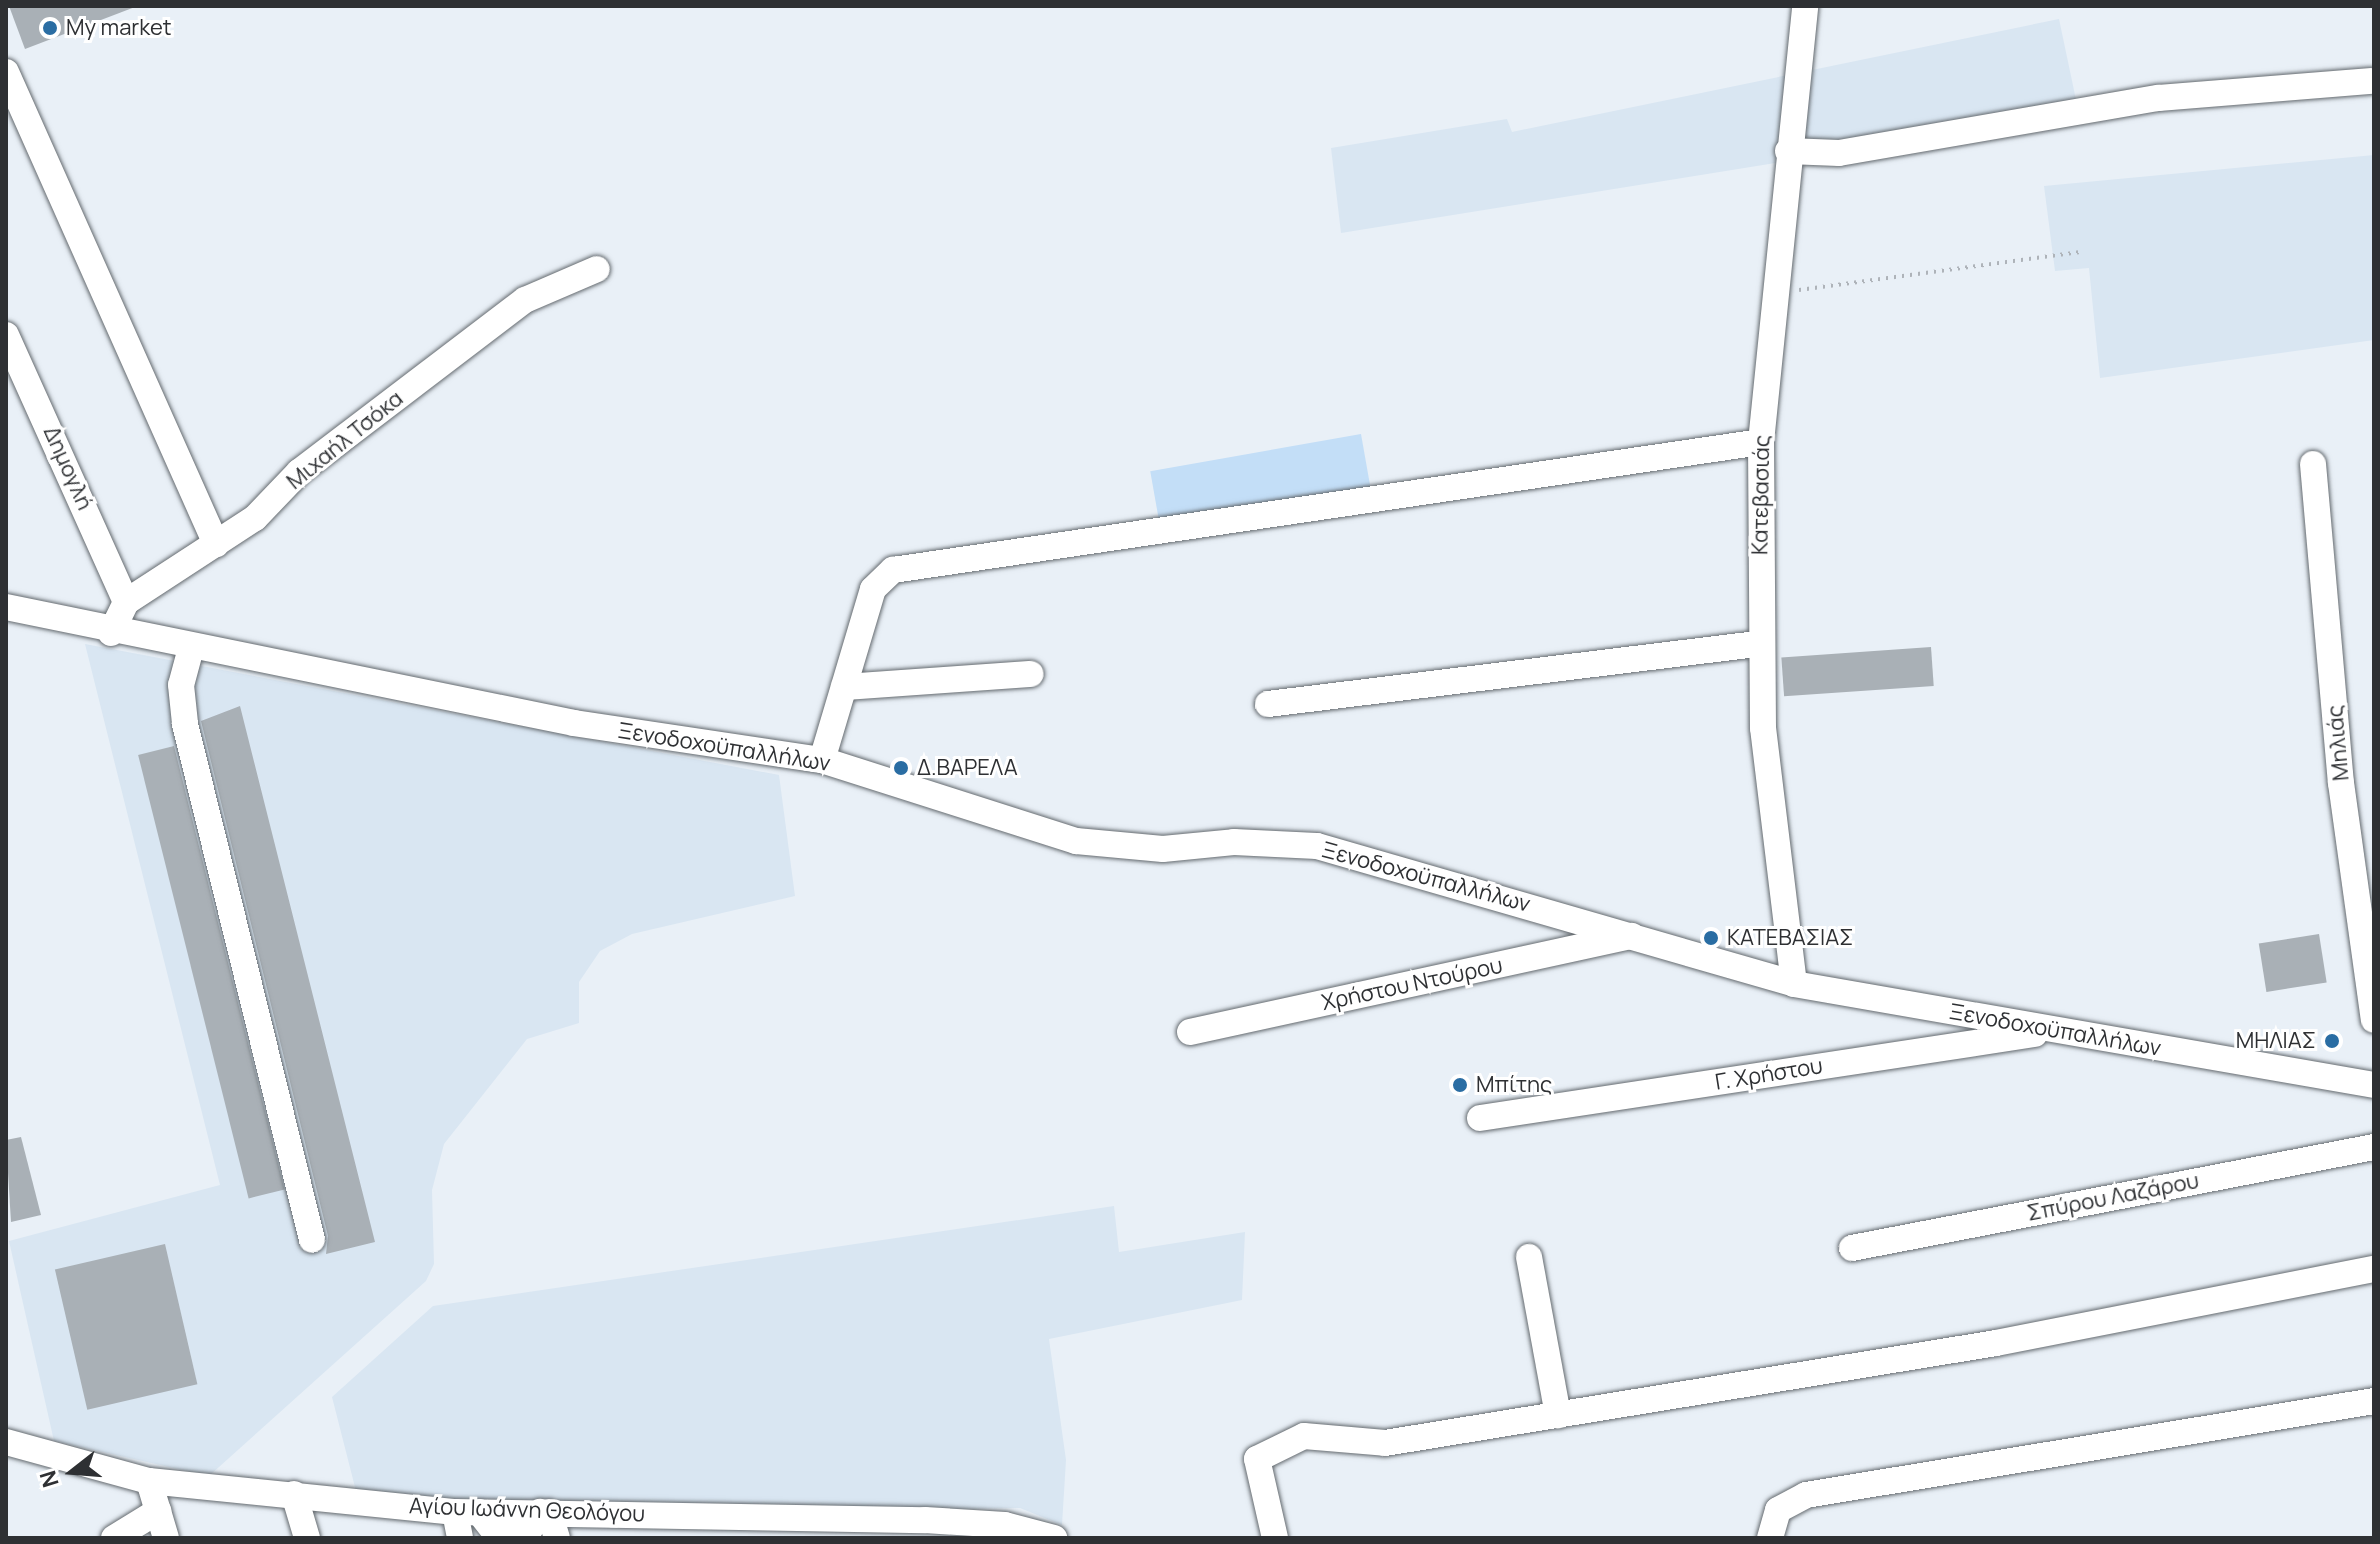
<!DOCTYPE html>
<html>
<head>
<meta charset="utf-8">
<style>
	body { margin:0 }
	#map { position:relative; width:2380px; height:1544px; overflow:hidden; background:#e9f0f7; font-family:Manrope,sans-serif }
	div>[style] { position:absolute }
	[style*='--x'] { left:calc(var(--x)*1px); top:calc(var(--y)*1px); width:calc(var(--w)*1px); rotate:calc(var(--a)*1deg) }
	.built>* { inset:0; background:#d9e6f2 }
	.green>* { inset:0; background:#c3def7; transform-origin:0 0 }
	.building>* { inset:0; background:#a9b0b6; transform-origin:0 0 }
	.path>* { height:4px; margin-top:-2px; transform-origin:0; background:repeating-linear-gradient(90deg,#aeb3b9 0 2px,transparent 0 8px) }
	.roads { filter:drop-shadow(0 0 2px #646a6f) drop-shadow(0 0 2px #646a6f) }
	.minor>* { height:26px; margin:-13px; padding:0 13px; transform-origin:13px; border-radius:13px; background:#fff }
	.dots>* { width:22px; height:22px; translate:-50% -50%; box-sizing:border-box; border:4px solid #fff; border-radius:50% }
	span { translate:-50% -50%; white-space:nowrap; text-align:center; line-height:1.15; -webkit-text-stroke:6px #fff; paint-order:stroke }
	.poi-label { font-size:22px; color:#2e3033 }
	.left { translate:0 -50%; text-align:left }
	.right { translate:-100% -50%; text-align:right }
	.street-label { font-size:22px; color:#2e3033 }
	.frame { position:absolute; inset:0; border:8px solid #2e3033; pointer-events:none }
	.north { position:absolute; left:32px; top:1432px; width:80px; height:80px; -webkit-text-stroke:6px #fff; paint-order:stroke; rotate:253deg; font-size:22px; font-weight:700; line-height:32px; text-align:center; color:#2e3033 }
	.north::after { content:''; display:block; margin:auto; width:28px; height:36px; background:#2e3033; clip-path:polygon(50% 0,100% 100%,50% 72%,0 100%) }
</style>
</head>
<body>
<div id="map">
	<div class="built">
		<div style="clip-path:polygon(2059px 19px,2079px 114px,1341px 233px,1331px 148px,1507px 119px,1512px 132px)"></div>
		<div style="clip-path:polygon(2374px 155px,2374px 340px,2100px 378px,2089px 268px,2055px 271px,2044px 186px)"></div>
		<div style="clip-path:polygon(85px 644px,779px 775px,795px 896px,632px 934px,600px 951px,579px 982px,579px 1023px,527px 1039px,444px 1144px,432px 1190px,434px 1264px,426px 1281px,209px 1476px,54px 1441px,9px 1241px,220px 1185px)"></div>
		<div style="clip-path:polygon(1114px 1206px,1119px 1252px,1245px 1232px,1242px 1300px,1049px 1339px,1066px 1460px,1062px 1525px,1020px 1508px,751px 1513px,357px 1495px,332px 1397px,433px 1306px)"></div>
	</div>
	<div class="green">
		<div style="left:1361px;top:434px;width:59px;height:214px;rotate:80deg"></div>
	</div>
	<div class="building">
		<div style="clip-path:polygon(9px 6px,135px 6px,135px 7px,25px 49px)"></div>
		<div style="left:1931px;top:647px;width:39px;height:150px;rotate:86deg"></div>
		<div style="clip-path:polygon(240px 706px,375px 1242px,326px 1254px,328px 1236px,201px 721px)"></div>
		<div style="left:174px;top:746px;width:457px;height:37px;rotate:76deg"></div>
		<div style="left:2319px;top:934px;width:49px;height:61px;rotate:81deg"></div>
		<div style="clip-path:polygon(21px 1137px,41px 1215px,11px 1222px,6px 1140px)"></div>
		<div style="left:165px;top:1244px;width:144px;height:113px;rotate:77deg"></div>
	</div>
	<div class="path">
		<div style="--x:1799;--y:290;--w:284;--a:-7.7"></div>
	</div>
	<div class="roads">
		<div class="minor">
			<div style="--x:6;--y:72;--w:517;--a:66.01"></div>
			<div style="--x:1788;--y:151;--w:51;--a:2.2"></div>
			<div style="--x:1839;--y:153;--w:325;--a:-9.8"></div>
			<div style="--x:2159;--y:98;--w:213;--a:-4.6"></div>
			<div style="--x:6;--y:335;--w:293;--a:65.8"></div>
			<div style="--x:2313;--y:464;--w:320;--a:85"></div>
			<div style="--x:2341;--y:783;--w:239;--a:82.1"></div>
			<div style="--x:6;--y:607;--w:580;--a:11.54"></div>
			<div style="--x:574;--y:723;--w:251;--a:8.5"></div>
			<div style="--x:822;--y:760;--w:267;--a:17.7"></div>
			<div style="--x:1076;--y:841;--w:87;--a:5.3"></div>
			<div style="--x:1163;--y:849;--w:71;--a:-5.6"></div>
			<div style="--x:1234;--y:842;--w:83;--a:2.8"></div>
			<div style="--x:1317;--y:846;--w:497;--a:16.1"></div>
			<div style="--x:1794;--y:984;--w:589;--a:9.88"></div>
			<div style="--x:111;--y:633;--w:34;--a:-64"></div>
			<div style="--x:126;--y:602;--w:154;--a:-33.1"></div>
			<div style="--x:255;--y:518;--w:64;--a:-46.3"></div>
			<div style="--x:299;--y:472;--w:284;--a:-37.3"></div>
			<div style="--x:525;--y:300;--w:78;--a:-23.3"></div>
			<div style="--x:191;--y:648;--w:38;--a:105"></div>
			<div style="--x:181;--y:685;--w:39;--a:84"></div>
			<div style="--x:185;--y:724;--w:531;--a:76.17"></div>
			<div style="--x:844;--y:687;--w:187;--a:-4"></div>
			<div style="--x:1268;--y:704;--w:495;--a:-7"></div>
			<div style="--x:822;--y:760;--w:178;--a:-73.4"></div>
			<div style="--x:873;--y:589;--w:28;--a:-44"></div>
			<div style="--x:893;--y:570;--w:877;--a:-8.39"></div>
			<div style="--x:1794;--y:984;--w:258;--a:-96.9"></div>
			<div style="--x:1763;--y:728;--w:286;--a:-90.4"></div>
			<div style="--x:1761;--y:442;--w:438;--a:-84.2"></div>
			<div style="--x:1190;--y:1032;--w:452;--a:-12.3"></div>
			<div style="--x:1480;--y:1118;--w:561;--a:-8.61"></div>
			<div style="--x:1852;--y:1248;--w:532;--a:-10.95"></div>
			<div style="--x:1529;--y:1257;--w:161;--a:79.6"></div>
			<div style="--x:6;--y:1442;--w:148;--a:15.3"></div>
			<div style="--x:149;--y:1481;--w:308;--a:5.8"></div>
			<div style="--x:455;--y:1512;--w:470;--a:1"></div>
			<div style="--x:925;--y:1520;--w:80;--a:3.6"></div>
			<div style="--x:1005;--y:1525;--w:51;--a:14.9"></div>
			<div style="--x:149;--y:1481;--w:59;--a:73.4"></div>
			<div style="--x:294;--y:1494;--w:46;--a:73.5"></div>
			<div style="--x:455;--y:1512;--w:26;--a:79"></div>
			<div style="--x:479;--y:1512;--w:28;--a:52"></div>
			<div style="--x:496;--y:1534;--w:31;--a:0"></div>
			<div style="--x:527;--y:1534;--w:26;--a:-59"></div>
			<div style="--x:549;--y:1512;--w:27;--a:73"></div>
			<div style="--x:114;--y:1538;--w:52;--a:-31.5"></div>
			<div style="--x:1275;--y:1538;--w:81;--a:-102.8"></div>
			<div style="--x:1257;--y:1459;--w:52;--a:-26.1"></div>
			<div style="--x:1304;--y:1436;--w:81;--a:4.9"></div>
			<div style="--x:1385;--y:1443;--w:619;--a:-9.29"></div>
			<div style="--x:1996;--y:1343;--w:385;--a:-11.1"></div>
			<div style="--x:1770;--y:1538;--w:29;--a:-74"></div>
			<div style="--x:1778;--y:1510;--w:32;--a:-28"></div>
			<div style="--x:1806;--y:1495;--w:576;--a:-9.4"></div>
		</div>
	</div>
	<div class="dots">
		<div style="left:50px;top:28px;background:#2a6da3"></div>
		<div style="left:901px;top:768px;background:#2a6da3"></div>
		<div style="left:1711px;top:938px;background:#2a6da3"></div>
		<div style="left:2332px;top:1041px;background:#2a6da3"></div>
		<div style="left:1460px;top:1085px;background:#2a6da3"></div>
	</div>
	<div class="poi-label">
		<span class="left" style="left:66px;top:28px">My market</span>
		<span class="left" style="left:917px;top:768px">Δ.ΒΑΡΕΛΑ</span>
		<span class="left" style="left:1727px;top:938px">ΚΑΤΕΒΑΣΙΑΣ</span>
		<span class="right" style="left:2316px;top:1041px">ΜΗΛΙΑΣ</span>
		<span class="left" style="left:1476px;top:1085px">Μπίτης</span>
	</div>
	<div class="street-label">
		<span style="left:345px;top:440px;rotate:-39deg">Μιχαήλ Τσόκα</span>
		<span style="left:68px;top:468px;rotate:66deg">Δημογλή</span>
		<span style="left:1761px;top:495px;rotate:-89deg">Κατεβασιάς</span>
		<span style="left:2338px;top:743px;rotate:-95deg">Μηλιάς</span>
		<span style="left:724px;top:747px;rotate:9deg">Ξενοδοχοϋπαλλήλων</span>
		<span style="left:1426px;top:877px;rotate:15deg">Ξενοδοχοϋπαλλήλων</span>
		<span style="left:1412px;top:984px;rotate:-12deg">Χρήστου Ντούρου</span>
		<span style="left:2055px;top:1030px;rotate:10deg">Ξενοδοχοϋπαλλήλων</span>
		<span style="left:1769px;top:1074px;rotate:-9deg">Γ. Χρήστου</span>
		<span style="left:2113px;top:1197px;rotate:-11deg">Σπύρου Λαζάρου</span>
		<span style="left:527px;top:1510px;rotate:2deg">Αγίου Ιωάννη Θεολόγου</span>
	</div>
	<div class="frame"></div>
	<div class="north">N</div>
</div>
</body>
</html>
